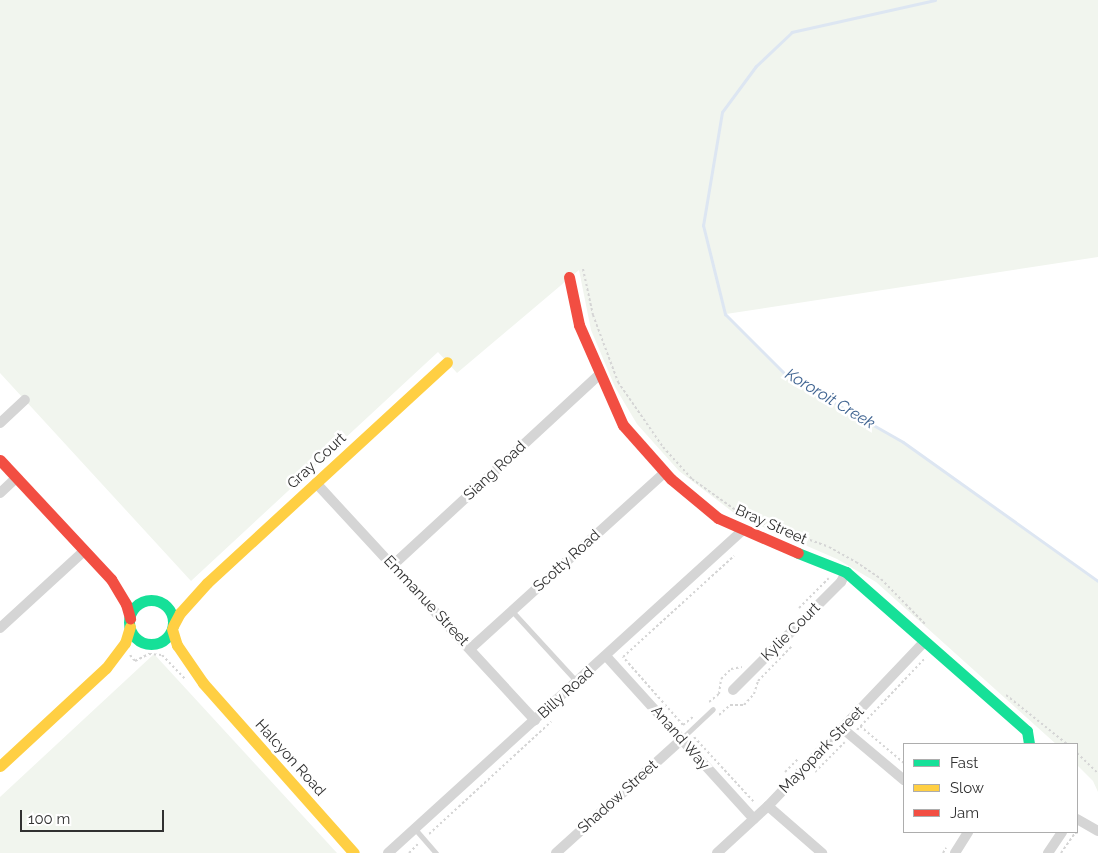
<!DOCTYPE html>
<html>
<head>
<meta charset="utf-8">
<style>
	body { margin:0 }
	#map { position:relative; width:1098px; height:853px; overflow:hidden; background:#fff; font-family:Raleway,sans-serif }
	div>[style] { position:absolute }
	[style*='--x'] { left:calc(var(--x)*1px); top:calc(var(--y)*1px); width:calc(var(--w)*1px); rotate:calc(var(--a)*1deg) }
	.green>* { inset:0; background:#f1f5ee }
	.stream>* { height:3px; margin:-1.5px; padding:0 1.5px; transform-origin:1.5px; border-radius:1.5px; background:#dde6f2 }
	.path>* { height:2px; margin-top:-1px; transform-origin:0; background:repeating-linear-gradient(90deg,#d5d5d5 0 2.5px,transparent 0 5px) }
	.lane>* { height:5px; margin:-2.5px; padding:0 2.5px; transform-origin:2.5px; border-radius:2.5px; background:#d5d5d5 }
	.street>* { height:10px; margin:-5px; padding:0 5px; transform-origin:5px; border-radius:5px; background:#d5d5d5 }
	.fast>* { height:11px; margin:-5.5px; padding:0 5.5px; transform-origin:5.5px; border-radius:5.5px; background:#16e098 }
	.fast>.ring { margin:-5.5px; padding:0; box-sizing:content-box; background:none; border:11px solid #16e098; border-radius:50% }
	.slow>* { height:11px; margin:-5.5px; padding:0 5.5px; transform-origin:5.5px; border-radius:5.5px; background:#ffcf43 }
	.jam>* { height:11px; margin:-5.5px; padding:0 5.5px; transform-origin:5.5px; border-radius:5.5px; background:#f24e42 }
	span { translate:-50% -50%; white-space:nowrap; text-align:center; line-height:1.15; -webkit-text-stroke:5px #fff; paint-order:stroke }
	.street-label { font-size:15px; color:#313131 }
	.water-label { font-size:16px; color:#416592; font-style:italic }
	.legend { position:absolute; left:903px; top:743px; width:175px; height:90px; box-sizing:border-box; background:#fff; border:1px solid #adadad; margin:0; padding:6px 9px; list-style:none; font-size:15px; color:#313131 }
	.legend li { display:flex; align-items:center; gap:10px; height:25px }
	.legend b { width:25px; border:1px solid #adadad }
	.scale { position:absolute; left:20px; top:810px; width:144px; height:22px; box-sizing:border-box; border:2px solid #313131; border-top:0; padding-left:6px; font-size:15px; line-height:18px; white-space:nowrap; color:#313131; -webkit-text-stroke:4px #fff; paint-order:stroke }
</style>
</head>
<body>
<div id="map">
	<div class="green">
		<div style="clip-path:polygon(0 0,1098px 0,1098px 257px,726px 314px,787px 376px,903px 442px,1098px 581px,1098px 792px,1093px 781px,1077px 765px,1077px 744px,1056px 744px,876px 582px,837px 559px,738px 516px,679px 471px,637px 424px,615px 387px,591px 330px,579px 270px,457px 373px,438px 352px,191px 581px,0 373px)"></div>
		<div style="clip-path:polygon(154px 654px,337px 853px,0 853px,0 797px)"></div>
	</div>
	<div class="stream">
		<div style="--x:935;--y:0;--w:147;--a:167.4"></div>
		<div style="--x:792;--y:32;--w:50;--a:136.6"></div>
		<div style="--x:756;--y:66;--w:57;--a:126.5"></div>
		<div style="--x:722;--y:112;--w:115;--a:99.5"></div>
		<div style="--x:703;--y:225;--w:92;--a:76.1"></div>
		<div style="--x:725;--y:314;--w:88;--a:45"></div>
		<div style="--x:787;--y:376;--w:133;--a:29.6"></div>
		<div style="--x:903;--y:442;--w:239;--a:35.5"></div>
	</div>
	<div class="path">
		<div style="--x:583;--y:269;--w:47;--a:77.7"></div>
		<div style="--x:593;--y:315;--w:72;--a:69.5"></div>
		<div style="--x:618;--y:382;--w:79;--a:55.3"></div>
		<div style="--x:663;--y:447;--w:43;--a:47.8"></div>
		<div style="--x:692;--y:479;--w:64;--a:35.4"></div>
		<div style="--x:744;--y:516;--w:90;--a:20"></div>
		<div style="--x:829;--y:547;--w:31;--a:29"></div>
		<div style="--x:856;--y:562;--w:30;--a:34"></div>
		<div style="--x:881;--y:579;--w:63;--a:45.6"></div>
		<div style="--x:799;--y:608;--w:42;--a:-45"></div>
		<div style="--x:130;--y:655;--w:8;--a:50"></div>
		<div style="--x:135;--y:661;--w:16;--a:-27"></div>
		<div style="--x:149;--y:654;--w:13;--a:4"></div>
		<div style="--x:162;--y:655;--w:33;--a:46"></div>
		<div style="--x:1006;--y:695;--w:78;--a:38.8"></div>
		<div style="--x:709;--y:702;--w:13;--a:-39"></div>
		<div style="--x:719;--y:694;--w:15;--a:-82"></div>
		<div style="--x:721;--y:679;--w:14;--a:-45"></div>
		<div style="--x:731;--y:669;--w:11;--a:-10"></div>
		<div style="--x:719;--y:715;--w:15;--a:-42"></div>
		<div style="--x:730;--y:705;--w:14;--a:0"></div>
		<div style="--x:744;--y:705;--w:15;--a:-48"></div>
		<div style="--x:754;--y:694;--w:14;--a:-73"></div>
		<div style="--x:758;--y:681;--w:49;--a:-45.8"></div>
		<div style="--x:683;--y:725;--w:13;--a:-39"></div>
		<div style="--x:683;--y:725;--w:91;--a:-131.4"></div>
		<div style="--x:623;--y:657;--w:150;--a:-42.3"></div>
		<div style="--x:860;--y:726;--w:57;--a:40.1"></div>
		<div style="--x:857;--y:730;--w:100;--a:-46.6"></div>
		<div style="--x:694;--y:737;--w:90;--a:47.3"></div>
		<div style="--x:1077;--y:753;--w:29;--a:44"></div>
		<div style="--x:785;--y:772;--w:18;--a:-45"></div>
		<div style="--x:815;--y:772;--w:42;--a:-45"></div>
		<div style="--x:429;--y:834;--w:166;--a:-42.6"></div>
		<div style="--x:409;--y:853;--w:13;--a:-45"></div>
		<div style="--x:943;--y:853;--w:6;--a:-59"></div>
		<div style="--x:1061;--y:853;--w:24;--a:-55"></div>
		<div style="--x:1075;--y:833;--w:5;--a:-11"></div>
	</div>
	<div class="lane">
		<div style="--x:512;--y:611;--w:96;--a:47.5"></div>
		<div style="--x:680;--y:740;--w:45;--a:-43.2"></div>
		<div style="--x:415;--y:829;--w:32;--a:49"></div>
	</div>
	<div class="street">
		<div style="--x:0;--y:423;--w:34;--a:-43"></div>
		<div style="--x:316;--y:483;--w:323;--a:47.3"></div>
		<div style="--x:0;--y:493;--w:22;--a:-43"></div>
		<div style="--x:393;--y:565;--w:279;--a:-42.7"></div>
		<div style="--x:0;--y:628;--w:114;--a:-42.5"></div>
		<div style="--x:470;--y:649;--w:263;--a:-42.2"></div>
		<div style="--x:606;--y:656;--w:220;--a:47.8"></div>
		<div style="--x:733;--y:690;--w:153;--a:-45"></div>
		<div style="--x:841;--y:582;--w:11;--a:-63"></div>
		<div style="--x:842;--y:728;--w:81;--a:40"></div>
		<div style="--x:768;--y:806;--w:72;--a:41"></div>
		<div style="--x:1077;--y:819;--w:24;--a:30"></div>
		<div style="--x:388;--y:853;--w:479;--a:-42.3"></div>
		<div style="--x:556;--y:853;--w:167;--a:-42.1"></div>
		<div style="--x:717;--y:853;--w:69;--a:-42.7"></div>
		<div style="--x:768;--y:806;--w:225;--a:-46.4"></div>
		<div style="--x:955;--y:853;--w:25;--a:-58"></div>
		<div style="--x:1048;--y:853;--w:25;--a:-56"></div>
	</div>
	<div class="fast">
		<div style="--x:798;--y:553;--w:52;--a:21.6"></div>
		<div style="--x:846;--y:572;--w:241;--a:41.3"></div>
		<div style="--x:1027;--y:731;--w:13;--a:81"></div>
		<div class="ring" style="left:129px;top:600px;width:33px;height:33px"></div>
	</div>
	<div class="slow">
		<div style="--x:173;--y:626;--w:15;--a:-62"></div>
		<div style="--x:180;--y:613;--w:40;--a:-48"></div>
		<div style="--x:207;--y:583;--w:326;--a:-42.6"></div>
		<div style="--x:172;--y:629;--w:17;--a:73"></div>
		<div style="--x:177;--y:645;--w:46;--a:55.6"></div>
		<div style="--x:203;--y:683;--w:227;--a:48.4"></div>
		<div style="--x:0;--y:766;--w:144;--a:-42.8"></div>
		<div style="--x:106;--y:668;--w:31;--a:-53"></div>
		<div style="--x:125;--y:643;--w:17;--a:-73"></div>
	</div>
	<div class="jam">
		<div style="--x:569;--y:277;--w:49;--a:78.2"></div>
		<div style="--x:579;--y:325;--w:109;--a:66.3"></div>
		<div style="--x:623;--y:425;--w:72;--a:48.4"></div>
		<div style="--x:671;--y:479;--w:61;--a:39.7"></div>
		<div style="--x:718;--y:518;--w:87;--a:23.6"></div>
		<div style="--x:0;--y:460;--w:163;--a:47"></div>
		<div style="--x:111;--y:579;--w:29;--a:59"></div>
		<div style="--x:126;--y:604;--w:15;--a:74"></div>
	</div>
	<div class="street-label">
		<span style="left:317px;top:461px;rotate:-43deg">Gray Court</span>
		<span style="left:495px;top:471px;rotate:-43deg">Siang Road</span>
		<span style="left:771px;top:525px;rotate:24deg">Bray Street</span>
		<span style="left:567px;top:561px;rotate:-42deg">Scotty Road</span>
		<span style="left:426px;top:601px;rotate:47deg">Emmanue Street</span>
		<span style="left:791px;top:632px;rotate:-45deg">Kylie Court</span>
		<span style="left:566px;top:693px;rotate:-42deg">Billy Road</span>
		<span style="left:680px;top:738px;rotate:49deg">Anand Way</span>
		<span style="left:822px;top:750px;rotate:-46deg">Mayopark Street</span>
		<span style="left:290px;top:758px;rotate:48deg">Halcyon Road</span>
		<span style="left:618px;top:797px;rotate:-42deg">Shadow Street</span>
	</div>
	<div class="water-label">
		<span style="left:830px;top:399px;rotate:31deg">Kororoit Creek</span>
	</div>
	<ul class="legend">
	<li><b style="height:6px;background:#16e098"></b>Fast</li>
	<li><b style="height:6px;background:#ffcf43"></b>Slow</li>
	<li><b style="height:6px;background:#f24e42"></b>Jam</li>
	</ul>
	<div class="scale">100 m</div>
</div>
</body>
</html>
